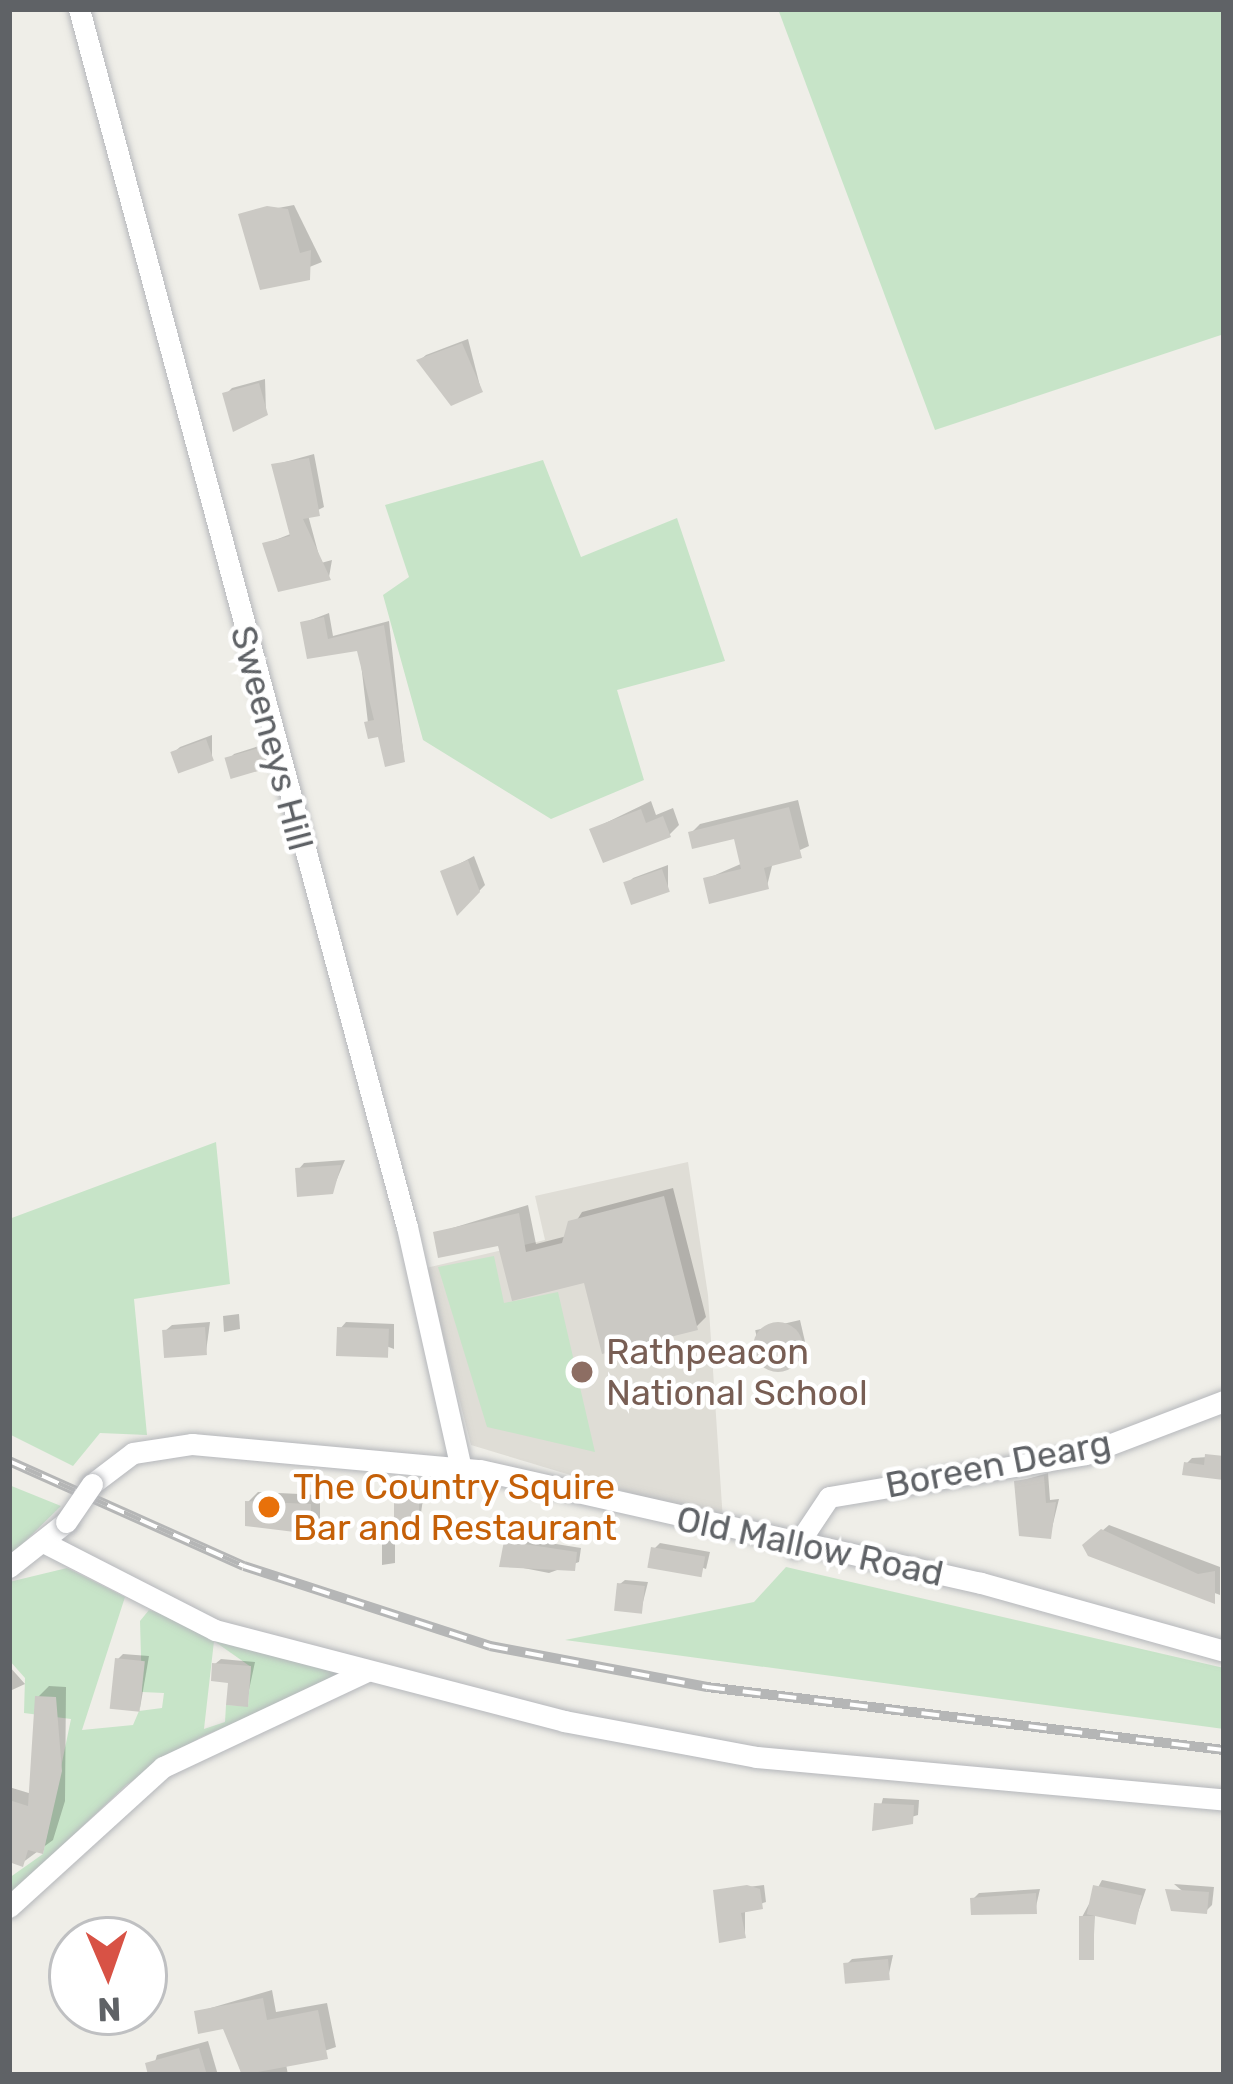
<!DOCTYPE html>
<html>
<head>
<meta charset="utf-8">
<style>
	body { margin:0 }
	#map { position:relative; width:1233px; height:2084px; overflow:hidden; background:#efeee8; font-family:Rubik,sans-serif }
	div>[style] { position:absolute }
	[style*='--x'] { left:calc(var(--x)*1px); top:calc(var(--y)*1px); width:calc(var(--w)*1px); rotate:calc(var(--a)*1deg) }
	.education>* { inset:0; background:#dfddd6 }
	.green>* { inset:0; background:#c7e4c8 }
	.shadow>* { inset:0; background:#0003; transform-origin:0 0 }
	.building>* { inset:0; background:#cbc9c4; transform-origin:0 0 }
	.round { border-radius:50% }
	.roads { filter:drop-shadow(0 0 3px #b5b7bb) drop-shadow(0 0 3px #b5b7bb) }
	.minor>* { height:21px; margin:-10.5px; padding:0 10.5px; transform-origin:10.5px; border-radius:10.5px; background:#fff }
	.rail>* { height:10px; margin-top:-5px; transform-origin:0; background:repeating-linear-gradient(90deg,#fff 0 18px,#b5b6b6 0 36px); box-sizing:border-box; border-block:3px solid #b5b6b6 }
	.bridges { filter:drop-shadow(0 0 3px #b5b7bb) drop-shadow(0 0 3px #b5b7bb) }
	.minor-bridge>* { height:21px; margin:-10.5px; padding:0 10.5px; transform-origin:10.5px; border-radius:10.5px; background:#fff }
	.dots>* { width:33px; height:33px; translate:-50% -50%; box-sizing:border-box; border:6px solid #fff; border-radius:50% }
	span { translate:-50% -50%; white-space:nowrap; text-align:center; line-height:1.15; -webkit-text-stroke:9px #fff; paint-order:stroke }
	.street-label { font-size:36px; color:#5f6266 }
	.education-label { font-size:36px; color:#785e54 }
	.left { translate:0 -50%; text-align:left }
	.food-label { font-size:36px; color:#c56008 }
	.frame { position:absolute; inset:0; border:12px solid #5f6266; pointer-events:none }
	.north { position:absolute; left:48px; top:1916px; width:120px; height:120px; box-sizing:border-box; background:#fff; border:3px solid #bfc0c2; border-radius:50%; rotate:178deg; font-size:33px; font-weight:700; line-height:48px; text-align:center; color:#5f6266 }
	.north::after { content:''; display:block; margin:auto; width:42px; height:54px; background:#d85245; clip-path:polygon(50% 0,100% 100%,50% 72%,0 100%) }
</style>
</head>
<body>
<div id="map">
	<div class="education">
		<div style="clip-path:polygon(688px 1162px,708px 1295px,723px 1521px,471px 1445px,426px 1268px,545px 1240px,535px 1196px)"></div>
	</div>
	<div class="green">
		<div style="clip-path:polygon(778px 9px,1224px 9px,1224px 334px,935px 430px)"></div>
		<div style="clip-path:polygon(543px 460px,581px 557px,677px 518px,725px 661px,617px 690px,644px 780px,551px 819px,423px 740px,383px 595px,409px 577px,385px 505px)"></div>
		<div style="clip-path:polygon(216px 1142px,230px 1284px,134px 1299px,147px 1435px,100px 1433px,73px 1466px,9px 1434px,9px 1219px)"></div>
		<div style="clip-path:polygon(494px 1256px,504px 1303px,558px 1292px,595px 1452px,487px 1427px,438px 1267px)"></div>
		<div style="clip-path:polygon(9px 1485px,61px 1506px,9px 1557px)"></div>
		<div style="clip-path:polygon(786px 1567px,1224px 1668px,1224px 1729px,565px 1640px,754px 1602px)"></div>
		<div style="clip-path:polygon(evenodd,67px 1568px,125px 1597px,82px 1730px,133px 1725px,139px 1711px,162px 1708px,164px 1693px,142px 1692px,140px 1621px,149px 1610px,336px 1669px,339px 1680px,201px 1737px,126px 1785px,9px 1896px,9px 1878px,43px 1854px,71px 1719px,24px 1713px,25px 1678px,9px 1660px,9px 1582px,67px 1568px,214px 1641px,251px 1667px,248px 1706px,226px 1705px,225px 1722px,204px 1729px,214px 1641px)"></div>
	</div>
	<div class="shadow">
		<div style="clip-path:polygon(294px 205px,322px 262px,262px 286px,241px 215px)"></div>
		<div style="clip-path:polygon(468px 339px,481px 390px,420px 360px,426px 355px)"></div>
		<div style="clip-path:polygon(265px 379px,266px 413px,226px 394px,232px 388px)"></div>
		<div style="clip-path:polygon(314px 454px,324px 507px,308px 515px,321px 563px,332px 560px,329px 577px,265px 544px,293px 533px,274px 465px)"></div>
		<div style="clip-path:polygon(329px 613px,333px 636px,389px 621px,404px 759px,368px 723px,359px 647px,309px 656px,303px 623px)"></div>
		<div style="clip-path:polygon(212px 735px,212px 758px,173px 753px,180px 747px)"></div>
		<div style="clip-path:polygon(268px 743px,266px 765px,228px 760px,234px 754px)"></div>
		<div style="clip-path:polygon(798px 800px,809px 846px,773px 862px,767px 886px,706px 879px,743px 863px,736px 835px,691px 833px,700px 824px)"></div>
		<div style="clip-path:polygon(651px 801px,656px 815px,673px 808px,679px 825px,669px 835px,593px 829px)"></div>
		<div style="clip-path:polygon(474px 856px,485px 885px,459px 912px,444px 872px)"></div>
		<div style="clip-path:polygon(668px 865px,668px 890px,627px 884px,633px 878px)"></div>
		<div style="clip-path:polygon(345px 1160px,332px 1191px,298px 1170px,304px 1163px)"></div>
		<div style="clip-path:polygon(673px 1188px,706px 1317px,696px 1327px,500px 1242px,436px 1233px,528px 1205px,536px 1244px,567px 1236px,582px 1212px)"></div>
		<div style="clip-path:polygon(239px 1314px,240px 1329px,224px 1332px,223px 1316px)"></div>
		<div style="left:800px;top:1320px;width:36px;height:46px;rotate:77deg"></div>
		<div style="clip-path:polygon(210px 1322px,206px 1352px,165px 1331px,172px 1325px)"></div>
		<div style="clip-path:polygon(346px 1322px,394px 1324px,394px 1349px,340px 1329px)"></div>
		<div style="clip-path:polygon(1224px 1456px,1224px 1477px,1187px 1463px,1192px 1458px)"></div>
		<div style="clip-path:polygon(1048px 1473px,1050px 1500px,1059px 1499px,1050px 1536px,1017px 1482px)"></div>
		<div style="clip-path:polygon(258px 1492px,320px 1495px,320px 1521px,310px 1530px,248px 1502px)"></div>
		<div style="clip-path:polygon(403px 1492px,424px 1492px,418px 1534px,397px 1498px)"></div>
		<div style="clip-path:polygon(1109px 1525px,1220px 1567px,1220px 1595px,1087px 1544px)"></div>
		<div style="clip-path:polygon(512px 1537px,581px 1548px,579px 1562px,549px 1573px,503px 1564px)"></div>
		<div style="clip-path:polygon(395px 1540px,395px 1563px,382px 1565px,382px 1542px)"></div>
		<div style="clip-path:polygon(660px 1543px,710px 1552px,706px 1569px,654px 1549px)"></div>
		<div style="clip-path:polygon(625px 1580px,648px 1582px,641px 1610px,620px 1584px)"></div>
		<div style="clip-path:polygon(123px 1654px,149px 1656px,140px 1708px,117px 1660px)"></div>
		<div style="clip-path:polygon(221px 1659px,255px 1662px,246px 1704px,215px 1664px)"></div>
		<div style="clip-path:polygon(9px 1666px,25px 1684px,12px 1690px,9px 1716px)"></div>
		<div style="clip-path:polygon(49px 1686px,66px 1687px,65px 1801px,53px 1840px,22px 1863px,9px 1859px,9px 1787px,32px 1794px,38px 1697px)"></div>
		<div style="clip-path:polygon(883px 1798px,919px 1800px,918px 1815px,875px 1828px)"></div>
		<div style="clip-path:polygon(1102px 1880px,1146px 1889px,1135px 1921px,1095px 1912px,1093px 1957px,1082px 1917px)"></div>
		<div style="clip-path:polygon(1174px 1884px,1214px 1887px,1212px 1905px,1206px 1911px)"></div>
		<div style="clip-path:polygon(764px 1885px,766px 1902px,745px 1909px,745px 1935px,716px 1891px)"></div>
		<div style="clip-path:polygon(1040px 1889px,1035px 1911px,973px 1899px,979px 1893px)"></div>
		<div style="clip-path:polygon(893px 1955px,888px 1978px,846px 1965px,852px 1959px)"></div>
		<div style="clip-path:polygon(272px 1990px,276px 2012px,327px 2003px,336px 2047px,286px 2064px,288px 2075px,242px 2075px,225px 2025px,197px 2012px)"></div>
		<div style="clip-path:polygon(208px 2041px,218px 2075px,151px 2075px,157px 2055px)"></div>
	</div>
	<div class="building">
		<div style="clip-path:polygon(267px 206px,288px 209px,300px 253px,311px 250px,310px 280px,260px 290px,238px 214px)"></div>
		<div style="clip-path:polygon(462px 343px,483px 392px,451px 406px,416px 360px)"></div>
		<div style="clip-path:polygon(259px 383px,268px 415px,233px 432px,222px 393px)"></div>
		<div style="clip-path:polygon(309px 458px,320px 516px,303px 519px,331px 580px,278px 592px,262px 543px,290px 536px,271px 464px)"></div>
		<div style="clip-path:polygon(324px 617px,328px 639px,384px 625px,405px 762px,385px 767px,378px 737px,368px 739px,364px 722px,374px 720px,357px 651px,307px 659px,300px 622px)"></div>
		<div style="left:206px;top:739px;width:23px;height:38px;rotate:70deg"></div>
		<div style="left:262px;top:747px;width:22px;height:39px;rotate:74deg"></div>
		<div style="clip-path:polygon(789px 807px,802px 858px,764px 868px,769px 889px,709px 904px,703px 878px,741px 869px,734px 839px,692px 849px,688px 832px)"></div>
		<div style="clip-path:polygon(641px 809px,646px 823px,663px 816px,671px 837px,603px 863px,589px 829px)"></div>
		<div style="clip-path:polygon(468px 860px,480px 892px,457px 916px,440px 871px)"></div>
		<div style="left:662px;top:869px;width:24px;height:41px;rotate:71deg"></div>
		<div style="clip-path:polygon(341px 1165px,333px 1194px,297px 1197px,295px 1168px)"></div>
		<div style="clip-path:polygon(664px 1196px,698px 1330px,602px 1354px,584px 1283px,512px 1301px,498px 1246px,438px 1258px,433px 1232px,519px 1213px,526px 1252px,562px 1243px,568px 1221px)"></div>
		<div class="round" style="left:753px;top:1322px;width:50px;height:50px"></div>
		<div style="left:205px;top:1327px;width:28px;height:43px;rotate:86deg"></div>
		<div style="left:337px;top:1327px;width:52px;height:29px;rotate:2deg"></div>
		<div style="clip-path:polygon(1205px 1454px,1224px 1456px,1224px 1480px,1182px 1475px,1184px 1462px,1204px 1465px)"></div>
		<div style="clip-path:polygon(1044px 1476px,1046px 1503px,1056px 1502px,1051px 1539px,1019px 1536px,1014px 1481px)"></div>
		<div style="left:394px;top:1497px;width:25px;height:41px"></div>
		<div style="clip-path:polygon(245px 1501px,311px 1504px,311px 1534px,245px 1526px)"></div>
		<div style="clip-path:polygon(1101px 1529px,1198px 1574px,1215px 1571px,1215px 1604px,1088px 1556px,1082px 1545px)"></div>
		<div style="clip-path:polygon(504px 1541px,577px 1552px,575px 1571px,499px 1567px)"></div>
		<div style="left:651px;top:1547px;width:55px;height:21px;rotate:10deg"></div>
		<div style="left:617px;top:1583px;width:28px;height:28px;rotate:6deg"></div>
		<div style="left:115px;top:1658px;width:30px;height:51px;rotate:6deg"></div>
		<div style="clip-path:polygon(212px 1663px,251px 1666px,248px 1707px,226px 1705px,228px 1683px,211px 1681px)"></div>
		<div style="clip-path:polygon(35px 1696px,56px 1697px,62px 1771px,43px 1854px,28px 1850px,23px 1867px,9px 1862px,9px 1800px,28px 1806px)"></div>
		<div style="clip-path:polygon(874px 1803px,914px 1805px,913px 1824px,872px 1831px)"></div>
		<div style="clip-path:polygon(747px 1885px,760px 1889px,763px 1909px,741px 1913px,746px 1938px,719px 1943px,713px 1890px)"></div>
		<div style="left:1093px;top:1885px;width:50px;height:30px;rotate:12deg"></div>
		<div style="clip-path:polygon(1165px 1889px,1209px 1892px,1207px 1914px,1171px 1911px)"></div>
		<div style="clip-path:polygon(1036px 1893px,1037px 1914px,971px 1915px,970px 1898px)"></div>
		<div style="left:1079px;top:1916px;width:15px;height:44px"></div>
		<div style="left:888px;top:1959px;width:21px;height:45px;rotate:85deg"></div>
		<div style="clip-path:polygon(263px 1998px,267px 2020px,318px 2010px,328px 2059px,242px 2075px,223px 2029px,198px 2034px,194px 2011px)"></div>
		<div style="clip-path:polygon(199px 2048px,207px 2075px,148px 2075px,145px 2063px)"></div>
	</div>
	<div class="roads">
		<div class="minor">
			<div style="--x:79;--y:9;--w:1261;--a:74.93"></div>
			<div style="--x:407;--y:1227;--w:247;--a:77.4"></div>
			<div style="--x:92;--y:1484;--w:51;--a:-37.1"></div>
			<div style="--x:133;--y:1453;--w:60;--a:-8.7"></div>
			<div style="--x:192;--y:1444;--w:289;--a:5.2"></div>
			<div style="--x:480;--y:1470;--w:514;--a:12.71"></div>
			<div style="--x:981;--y:1583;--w:252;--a:15.6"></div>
			<div style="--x:45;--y:1543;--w:191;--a:27.1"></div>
			<div style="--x:215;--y:1630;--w:361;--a:14.6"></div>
			<div style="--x:564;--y:1721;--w:195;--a:10.6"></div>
			<div style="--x:756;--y:1757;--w:470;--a:5.2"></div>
			<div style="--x:795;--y:1548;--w:61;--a:-56.3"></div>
			<div style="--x:829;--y:1497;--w:260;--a:-9.5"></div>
			<div style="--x:1085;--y:1454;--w:149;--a:-20.9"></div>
			<div style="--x:9;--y:1567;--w:73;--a:-38.3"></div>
			<div style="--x:9;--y:1907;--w:208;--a:-42.3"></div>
			<div style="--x:163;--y:1767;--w:225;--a:-25.2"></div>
		</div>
	</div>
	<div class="rail">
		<div style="--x:9;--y:1461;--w:257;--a:24.1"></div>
		<div style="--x:244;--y:1566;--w:259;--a:18"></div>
		<div style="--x:490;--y:1646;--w:221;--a:10.7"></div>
		<div style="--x:707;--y:1687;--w:521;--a:6.95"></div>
	</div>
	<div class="bridges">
		<div class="minor-bridge">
			<div style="--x:66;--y:1522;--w:46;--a:-55.6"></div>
		</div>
	</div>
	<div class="dots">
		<div style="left:582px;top:1372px;background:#8d6e63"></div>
		<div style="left:269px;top:1507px;background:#e8710a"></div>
	</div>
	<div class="street-label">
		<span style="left:272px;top:738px;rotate:75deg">Sweeneys Hill</span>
		<span style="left:998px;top:1464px;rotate:-11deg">Boreen Dearg</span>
		<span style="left:810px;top:1546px;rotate:12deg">Old Mallow Road</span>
	</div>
	<div class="education-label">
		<span class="left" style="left:606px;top:1372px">Rathpeacon<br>National School</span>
	</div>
	<div class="food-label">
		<span class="left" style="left:293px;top:1507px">The Country Squire<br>Bar and Restaurant</span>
	</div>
	<div class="frame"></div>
	<div class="north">N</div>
</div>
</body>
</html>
